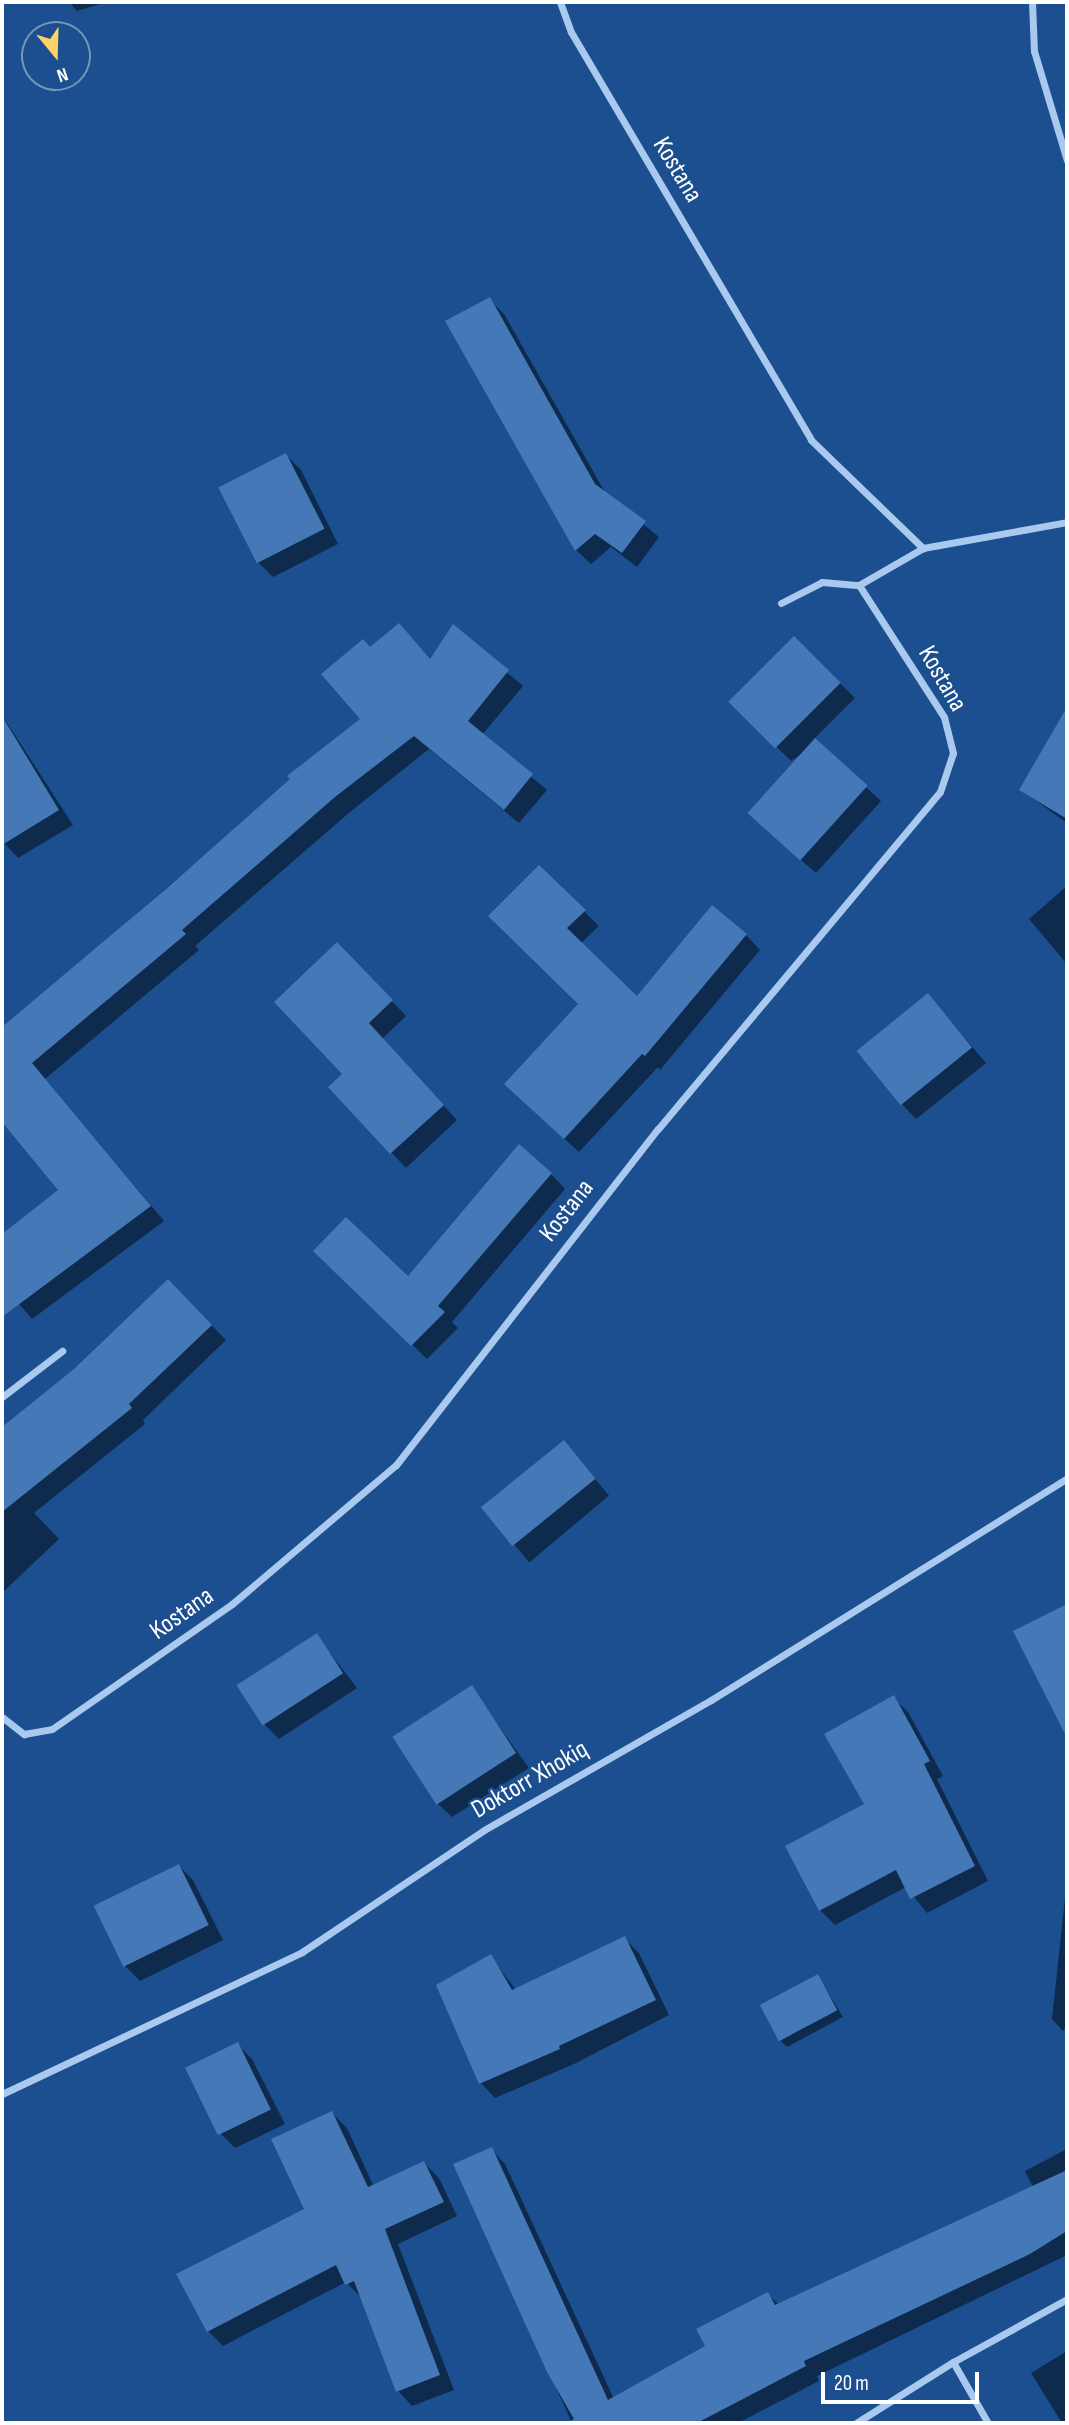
<!DOCTYPE html>
<html>
<head>
<meta charset="utf-8">
<style>
	body { margin:0 }
	#map { position:relative; width:1069px; height:2425px; overflow:hidden; background:#1b4f8f; font-family:"Sofia Sans Condensed",sans-serif }
	div>[style] { position:absolute }
	[style*='--x'] { left:calc(var(--x)*1px); top:calc(var(--y)*1px); width:calc(var(--w)*1px); rotate:calc(var(--a)*1deg) }
	.shadow>* { inset:0; background:#0007; transform-origin:0 0 }
	.building>* { inset:0; background:#4478b7; transform-origin:0 0 }
	.minor>* { height:7px; margin:-3.5px; padding:0 3.5px; transform-origin:3.5px; border-radius:3.5px; background:#a9c9ee }
	span { translate:-50% -50%; white-space:nowrap; text-align:center; line-height:1.15; -webkit-text-stroke:5px #1b4f8f; paint-order:stroke }
	.street-label { font-size:26px; color:#fff }
	.frame { position:absolute; inset:0; border:4px solid #fff; pointer-events:none }
	.north { position:absolute; left:21px; top:21px; width:70px; height:70px; box-sizing:border-box; background:#1b4f8f; border:2px solid #7695bc; border-radius:50%; rotate:161deg; font-size:19px; font-weight:700; line-height:28px; text-align:center; color:#fff }
	.north::after { content:''; display:block; margin:auto; width:24px; height:32px; background:#ffd166; clip-path:polygon(50% 0,100% 100%,50% 72%,0 100%) }
	.scale { position:absolute; left:821px; top:2372px; width:158px; height:32px; box-sizing:border-box; border:4px solid #fff; border-top:0; padding-left:9px; font-size:21px; line-height:24px; white-space:nowrap; color:#fff; -webkit-text-stroke:5px #1b4f8f; paint-order:stroke }
</style>
</head>
<body>
<div id="map">
	<div class="shadow">
		<div style="clip-path:polygon(69px 2px,107px 2px,77px 11px)"></div>
		<div style="clip-path:polygon(489px 299px,504px 314px,606px 494px,659px 537px,637px 567px,611px 547px,591px 564px,576px 550px)"></div>
		<div style="clip-path:polygon(286px 455px,301px 470px,338px 544px,273px 577px,258px 562px)"></div>
		<div style="clip-path:polygon(453px 627px,523px 686px,482px 735px,547px 790px,519px 823px,429px 749px,350px 812px,195px 946px,199px 950px,45px 1079px,164px 1221px,32px 1319px,2px 1284px,2px 1236px,60px 1191px,2px 1119px,2px 1029px,362px 720px,370px 649px,431px 660px)"></div>
		<div style="clip-path:polygon(794px 638px,855px 698px,814px 739px,881px 801px,816px 873px,764px 828px,806px 751px,791px 761px,731px 702px)"></div>
		<div style="clip-path:polygon(2px 715px,73px 825px,18px 858px,2px 841px)"></div>
		<div style="clip-path:polygon(1046px 746px,1067px 758px,1067px 823px,1021px 790px)"></div>
		<div style="clip-path:polygon(539px 867px,599px 926px,580px 944px,637px 998px,746px 935px,760px 950px,660px 1070px,658px 1067px,579px 1152px,521px 1099px,581px 1004px)"></div>
		<div style="clip-path:polygon(1067px 886px,1067px 964px,1029px 919px)"></div>
		<div style="clip-path:polygon(352px 959px,406px 1016px,382px 1039px,457px 1120px,406px 1168px,331px 1088px,345px 1074px)"></div>
		<div style="clip-path:polygon(928px 995px,986px 1063px,916px 1119px,902px 1104px)"></div>
		<div style="clip-path:polygon(551px 1174px,565px 1189px,452px 1322px,458px 1328px,427px 1359px,316px 1251px,408px 1279px)"></div>
		<div style="clip-path:polygon(168px 1281px,226px 1340px,143px 1420px,145px 1424px,34px 1513px,59px 1539px,4px 1591px,2px 1441px)"></div>
		<div style="left:564px;top:1442px;width:70px;height:104px;rotate:50deg"></div>
		<div style="clip-path:polygon(1067px 1606px,1067px 1737px,1015px 1632px)"></div>
		<div style="clip-path:polygon(317px 1636px,357px 1688px,279px 1739px,264px 1724px)"></div>
		<div style="clip-path:polygon(471px 1687px,529px 1768px,452px 1817px,437px 1803px)"></div>
		<div style="clip-path:polygon(893px 1698px,908px 1712px,943px 1776px,937px 1779px,988px 1881px,927px 1913px,906px 1887px,835px 1925px,820px 1910px,866px 1805px)"></div>
		<div style="clip-path:polygon(179px 1866px,193px 1880px,223px 1940px,140px 1981px,125px 1966px)"></div>
		<div style="clip-path:polygon(1067px 1880px,1067px 2025px,1063px 2031px,1052px 2019px)"></div>
		<div style="clip-path:polygon(624px 1938px,639px 1953px,669px 2015px,574px 2064px,495px 2098px,481px 2083px,490px 1956px,516px 1990px)"></div>
		<div style="clip-path:polygon(818px 1976px,843px 2017px,787px 2047px,780px 2040px)"></div>
		<div style="clip-path:polygon(237px 2044px,252px 2059px,285px 2124px,235px 2148px,220px 2133px,188px 2068px)"></div>
		<div style="clip-path:polygon(332px 2113px,347px 2128px,374px 2187px,424px 2163px,439px 2178px,457px 2216px,398px 2244px,454px 2390px,412px 2406px,398px 2391px,363px 2299px,346px 2282px,223px 2346px,208px 2331px,306px 2210px)"></div>
		<div style="clip-path:polygon(491px 2149px,505px 2164px,614px 2399px,707px 2347px,768px 2294px,779px 2305px,1033px 2187px,1025px 2171px,1067px 2149px,1067px 2255px,817px 2376px,819px 2381px,738px 2423px,572px 2423px,456px 2165px)"></div>
		<div style="clip-path:polygon(1067px 2351px,1067px 2423px,1062px 2423px,1031px 2373px)"></div>
	</div>
	<div class="building">
		<div style="clip-path:polygon(490px 297px,595px 484px,646px 521px,622px 553px,595px 534px,575px 551px,445px 321px)"></div>
		<div style="left:286px;top:453px;width:85px;height:76px;rotate:63deg"></div>
		<div style="clip-path:polygon(399px 623px,430px 659px,453px 624px,509px 670px,468px 721px,533px 774px,504px 810px,414px 736px,335px 797px,182px 930px,186px 934px,32px 1063px,151px 1206px,2px 1317px,2px 1234px,58px 1190px,2px 1122px,2px 1027px,167px 888px,290px 779px,287px 776px,360px 719px,321px 674px,363px 639px,370px 647px)"></div>
		<div style="left:794px;top:636px;width:66px;height:93px;rotate:45deg"></div>
		<div style="clip-path:polygon(1067px 707px,1067px 819px,1019px 790px)"></div>
		<div style="clip-path:polygon(2px 716px,59px 810px,2px 845px)"></div>
		<div style="left:815px;top:738px;width:71px;height:101px;rotate:42deg"></div>
		<div style="clip-path:polygon(539px 865px,586px 910px,567px 928px,637px 996px,712px 905px,747px 934px,645px 1056px,642px 1054px,564px 1139px,504px 1084px,578px 1004px,488px 916px)"></div>
		<div style="clip-path:polygon(337px 942px,393px 1000px,369px 1023px,444px 1105px,390px 1154px,328px 1087px,342px 1074px,274px 1002px)"></div>
		<div style="left:928px;top:993px;width:70px;height:92px;rotate:51deg"></div>
		<div style="clip-path:polygon(519px 1144px,552px 1173px,438px 1306px,445px 1312px,411px 1346px,313px 1251px,346px 1217px,408px 1276px)"></div>
		<div style="clip-path:polygon(168px 1279px,212px 1325px,129px 1404px,132px 1408px,2px 1512px,2px 1427px,74px 1369px)"></div>
		<div style="left:564px;top:1440px;width:50px;height:107px;rotate:51deg"></div>
		<div style="clip-path:polygon(1067px 1604px,1067px 1738px,1013px 1631px)"></div>
		<div style="left:317px;top:1633px;width:48px;height:96px;rotate:57deg"></div>
		<div style="left:472px;top:1685px;width:81px;height:95px;rotate:57deg"></div>
		<div style="clip-path:polygon(894px 1695px,930px 1761px,924px 1764px,975px 1866px,910px 1899px,896px 1870px,819px 1911px,785px 1846px,864px 1804px,824px 1734px)"></div>
		<div style="left:179px;top:1864px;width:68px;height:95px;rotate:64deg"></div>
		<div style="clip-path:polygon(625px 1936px,656px 2000px,559px 2046px,560px 2049px,479px 2084px,436px 1985px,491px 1954px,512px 1990px)"></div>
		<div style="left:818px;top:1974px;width:41px;height:66px;rotate:62deg"></div>
		<div style="left:238px;top:2042px;width:75px;height:59px;rotate:64deg"></div>
		<div style="clip-path:polygon(332px 2111px,368px 2187px,424px 2161px,444px 2202px,385px 2229px,440px 2375px,396px 2392px,354px 2281px,345px 2285px,336px 2265px,207px 2332px,176px 2274px,304px 2209px,271px 2139px)"></div>
		<div style="clip-path:polygon(492px 2147px,608px 2400px,705px 2346px,696px 2329px,768px 2292px,775px 2305px,1067px 2170px,1067px 2231px,1030px 2254px,804px 2361px,806px 2366px,697px 2423px,566px 2423px,574px 2419px,547px 2372px,453px 2164px)"></div>
	</div>
	<div class="minor">
		<div style="--x:560;--y:2;--w:32;--a:70"></div>
		<div style="--x:571;--y:32;--w:473;--a:59.5"></div>
		<div style="--x:811;--y:440;--w:156;--a:44"></div>
		<div style="--x:1032;--y:2;--w:49;--a:87.7"></div>
		<div style="--x:1034;--y:51;--w:114;--a:73.2"></div>
		<div style="--x:781;--y:603;--w:46;--a:-27.1"></div>
		<div style="--x:822;--y:582;--w:37;--a:5"></div>
		<div style="--x:859;--y:585;--w:74;--a:-30"></div>
		<div style="--x:923;--y:548;--w:146;--a:-10.2"></div>
		<div style="--x:2;--y:1397;--w:76;--a:-37.5"></div>
		<div style="--x:2;--y:1717;--w:28;--a:38"></div>
		<div style="--x:24;--y:1734;--w:28;--a:-10"></div>
		<div style="--x:52;--y:1729;--w:219;--a:-34.8"></div>
		<div style="--x:232;--y:1604;--w:215;--a:-40.3"></div>
		<div style="--x:396;--y:1465;--w:426;--a:-52.1"></div>
		<div style="--x:658;--y:1129;--w:439;--a:-50.1"></div>
		<div style="--x:940;--y:792;--w:41;--a:-71.6"></div>
		<div style="--x:953;--y:753;--w:37;--a:-104"></div>
		<div style="--x:944;--y:717;--w:157;--a:-122.8"></div>
		<div style="--x:2;--y:2094;--w:332;--a:-25.3"></div>
		<div style="--x:302;--y:1952;--w:219;--a:-33.8"></div>
		<div style="--x:484;--y:1830;--w:262;--a:-29.8"></div>
		<div style="--x:711;--y:1700;--w:420;--a:-31.9"></div>
		<div style="--x:953;--y:2362;--w:70;--a:60.2"></div>
		<div style="--x:856;--y:2423;--w:115;--a:-32.2"></div>
		<div style="--x:953;--y:2362;--w:130;--a:-28.9"></div>
	</div>
	<div class="street-label">
		<span style="left:677px;top:170px;rotate:59deg">Kostana</span>
		<span style="left:942px;top:679px;rotate:60deg">Kostana</span>
		<span style="left:567px;top:1211px;rotate:-52deg">Kostana</span>
		<span style="left:182px;top:1614px;rotate:-35deg">Kostana</span>
		<span style="left:530px;top:1780px;rotate:-30deg">Doktorr Xhokiq</span>
	</div>
	<div class="frame"></div>
	<div class="north">N</div>
	<div class="scale">20 m</div>
</div>
</body>
</html>
